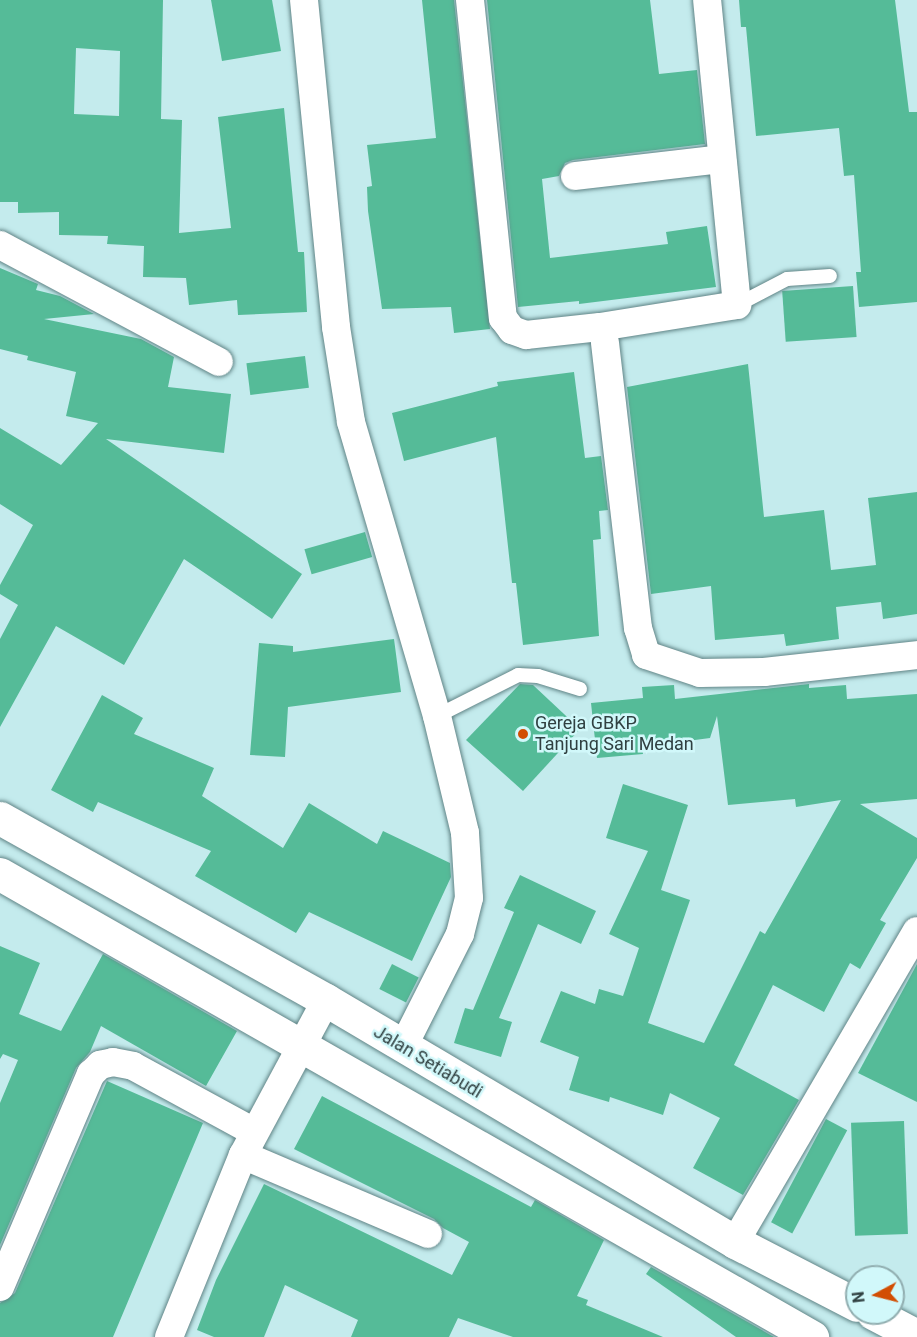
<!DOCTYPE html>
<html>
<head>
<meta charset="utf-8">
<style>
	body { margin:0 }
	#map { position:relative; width:917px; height:1337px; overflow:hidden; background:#c4ebed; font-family:Roboto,sans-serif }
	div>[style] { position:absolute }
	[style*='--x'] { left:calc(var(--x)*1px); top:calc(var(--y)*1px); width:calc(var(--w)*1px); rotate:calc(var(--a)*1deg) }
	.building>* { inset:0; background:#55bb98; transform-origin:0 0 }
	.roads { filter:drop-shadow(0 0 2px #608486) drop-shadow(0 0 2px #608486) }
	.service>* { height:14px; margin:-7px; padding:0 7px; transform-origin:7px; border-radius:7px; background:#fff }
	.minor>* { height:28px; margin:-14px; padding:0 14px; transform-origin:14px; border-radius:14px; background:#fff }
	.primary>* { height:33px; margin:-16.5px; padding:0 16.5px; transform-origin:16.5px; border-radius:16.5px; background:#fff }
	.dots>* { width:16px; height:16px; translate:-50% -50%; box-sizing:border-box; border:3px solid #d1f8fa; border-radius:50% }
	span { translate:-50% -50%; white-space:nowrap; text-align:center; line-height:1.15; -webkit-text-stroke:5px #d1f8fa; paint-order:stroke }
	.poi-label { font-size:18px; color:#304041 }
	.left { translate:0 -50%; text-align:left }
	.street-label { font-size:18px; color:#304041 }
	.north { position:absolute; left:845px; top:1265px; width:60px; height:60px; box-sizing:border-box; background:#d1f8fa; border:2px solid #91aeb0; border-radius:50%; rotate:263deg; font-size:16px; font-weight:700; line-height:24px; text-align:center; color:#304041 }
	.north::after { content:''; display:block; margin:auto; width:21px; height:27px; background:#d24e03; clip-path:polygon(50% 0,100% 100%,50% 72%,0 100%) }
</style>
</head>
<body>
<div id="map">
	<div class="building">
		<div style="clip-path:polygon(evenodd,0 0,163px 0,161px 119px,182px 120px,179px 233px,231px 228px,218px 117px,284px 108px,298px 252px,304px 252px,307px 312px,238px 315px,237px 300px,189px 305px,186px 278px,143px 277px,144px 246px,107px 244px,108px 236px,59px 235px,59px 212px,18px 213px,18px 202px,0 202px,0 0,76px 48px,120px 51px,119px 116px,74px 114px,76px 48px)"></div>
		<div style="clip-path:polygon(211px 0,272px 0,281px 51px,222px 61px)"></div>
		<div style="clip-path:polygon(422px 0,454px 0,490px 329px,454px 333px,451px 307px,382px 309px,368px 211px,367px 187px,372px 186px,367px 145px,436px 138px)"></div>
		<div style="clip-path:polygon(487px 0,650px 0,659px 74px,697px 70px,705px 144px,573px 160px,565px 163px,559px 176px,542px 179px,550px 258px,668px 244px,666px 232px,707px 226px,716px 287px,579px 304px,579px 301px,518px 307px)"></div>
		<div style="clip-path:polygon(739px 0,895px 0,909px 112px,917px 112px,917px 302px,859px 307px,856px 272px,861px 272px,854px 175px,844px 176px,839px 128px,756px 136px,746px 27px,741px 27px)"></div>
		<div style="clip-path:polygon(0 268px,38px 284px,36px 290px,60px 296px,94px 314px,44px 319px,141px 339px,174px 357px,168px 387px,231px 394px,224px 453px,106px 439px,302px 574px,272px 619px,184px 559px,124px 665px,56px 626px,0 727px,0 639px,18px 605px,0 594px,0 585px,33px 525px,0 504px,0 428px,61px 465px,98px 423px,66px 416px,76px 372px,27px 360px,28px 356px,0 349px)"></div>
		<div style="left:853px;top:286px;width:51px;height:71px;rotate:86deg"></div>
		<div style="left:305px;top:356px;width:32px;height:59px;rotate:83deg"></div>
		<div style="clip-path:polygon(748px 364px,764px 517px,824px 510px,831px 570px,876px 565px,868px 498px,917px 492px,917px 614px,883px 619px,881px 602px,836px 607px,839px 639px,786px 646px,784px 634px,715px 640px,711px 586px,651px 594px,627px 387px)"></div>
		<div style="clip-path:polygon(574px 372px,585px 458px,601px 456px,608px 510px,599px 511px,601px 539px,593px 540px,599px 636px,523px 645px,516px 583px,512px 583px,496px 437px,404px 461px,392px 413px,498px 386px,497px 382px)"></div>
		<div style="left:365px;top:532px;width:26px;height:63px;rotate:74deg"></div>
		<div style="clip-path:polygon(394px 639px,401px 692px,288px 707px,285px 757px,250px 755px,259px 643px,293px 646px,293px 652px)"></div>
		<div style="clip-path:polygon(520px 684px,533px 685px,580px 729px,523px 791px,466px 740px)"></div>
		<div style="clip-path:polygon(809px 684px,809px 688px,846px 685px,847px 699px,917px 694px,917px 799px,860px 804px,917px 838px,917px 858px,880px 920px,886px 923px,860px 969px,850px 963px,824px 1012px,773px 985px,734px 1065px,799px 1100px,743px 1195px,693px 1168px,720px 1118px,670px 1093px,663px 1115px,610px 1097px,609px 1102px,569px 1090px,579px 1057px,540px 1042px,561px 991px,595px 1004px,599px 989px,623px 996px,639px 948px,609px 934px,648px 851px,606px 838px,623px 784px,688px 805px,661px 890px,690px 900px,648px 1023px,704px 1043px,760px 931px,765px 934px,841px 800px,796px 807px,795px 799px,728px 805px,717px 716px,710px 738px,642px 747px,643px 754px,597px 758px,591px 703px,643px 698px,642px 687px,674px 685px,675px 699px)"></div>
		<div style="clip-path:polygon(102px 695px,143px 718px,134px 734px,214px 768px,202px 796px,283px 848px,309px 803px,377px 844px,383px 831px,450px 863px,451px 877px,412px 961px,309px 912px,296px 933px,195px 876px,211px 851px,98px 802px,93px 812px,51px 790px)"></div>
		<div style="clip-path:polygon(520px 875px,596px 911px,581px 944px,538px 924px,499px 1018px,512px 1022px,501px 1057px,454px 1043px,465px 1008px,473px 1010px,514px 912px,504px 908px)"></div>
		<div style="clip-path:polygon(0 946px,40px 963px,19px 1014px,61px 1031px,103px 954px,237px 1031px,206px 1086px,101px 1026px,90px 1052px,76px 1068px,0 1245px,0 1103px,18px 1060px,3px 1054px,0 1059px)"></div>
		<div style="left:392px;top:964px;width:30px;height:28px;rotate:27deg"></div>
		<div style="clip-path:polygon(917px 964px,917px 1102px,858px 1073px)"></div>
		<div style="clip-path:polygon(107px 1081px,203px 1123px,113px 1337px,0 1337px,0 1303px,15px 1293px)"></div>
		<div style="clip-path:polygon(322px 1096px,531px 1207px,535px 1200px,604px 1240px,577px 1296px,588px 1300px,586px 1305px,663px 1337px,513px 1337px,458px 1318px,449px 1337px,351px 1337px,358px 1320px,285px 1285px,264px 1337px,214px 1337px,197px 1330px,216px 1280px,264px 1184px,452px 1275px,469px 1242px,443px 1228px,434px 1219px,294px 1149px)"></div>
		<div style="left:826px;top:1119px;width:24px;height:117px;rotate:28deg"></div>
		<div style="left:904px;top:1121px;width:113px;height:53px;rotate:88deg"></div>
		<div style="clip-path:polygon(651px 1267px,774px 1337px,736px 1337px,646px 1274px)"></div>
	</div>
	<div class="roads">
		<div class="service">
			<div style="--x:737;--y:305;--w:56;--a:-27.5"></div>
			<div style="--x:787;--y:279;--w:43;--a:-4"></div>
			<div style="--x:437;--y:716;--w:91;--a:-26.8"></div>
			<div style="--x:518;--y:675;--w:20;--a:3"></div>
			<div style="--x:538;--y:676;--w:44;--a:17.2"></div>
		</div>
		<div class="minor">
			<div style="--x:304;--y:0;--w:329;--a:84.4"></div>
			<div style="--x:336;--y:327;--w:96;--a:81"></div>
			<div style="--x:351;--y:422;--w:306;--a:73.7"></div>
			<div style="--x:437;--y:716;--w:120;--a:76.5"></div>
			<div style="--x:465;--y:833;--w:65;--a:86.5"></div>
			<div style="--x:469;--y:898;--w:37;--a:104"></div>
			<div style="--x:460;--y:934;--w:127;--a:116.8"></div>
			<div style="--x:470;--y:0;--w:320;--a:84.1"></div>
			<div style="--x:503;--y:318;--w:15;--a:53"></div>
			<div style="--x:512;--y:330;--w:15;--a:20"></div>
			<div style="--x:526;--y:335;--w:74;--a:-6.2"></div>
			<div style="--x:600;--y:327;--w:139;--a:-9.1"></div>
			<div style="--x:737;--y:305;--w:306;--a:-95.6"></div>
			<div style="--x:575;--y:176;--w:148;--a:-6.6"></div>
			<div style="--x:0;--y:245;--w:248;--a:28.1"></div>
			<div style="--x:605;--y:343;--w:287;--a:83.4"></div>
			<div style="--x:638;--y:628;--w:28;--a:73"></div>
			<div style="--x:646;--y:655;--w:57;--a:18.4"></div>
			<div style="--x:700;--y:673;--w:64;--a:-0.9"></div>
			<div style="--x:764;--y:672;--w:154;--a:-6.3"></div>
			<div style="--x:243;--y:1155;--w:201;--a:23.1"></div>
			<div style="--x:735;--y:1242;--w:360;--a:-59.7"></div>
			<div style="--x:0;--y:1287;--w:232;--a:-66.9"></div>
			<div style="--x:91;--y:1074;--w:13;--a:-45"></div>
			<div style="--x:100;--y:1065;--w:13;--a:-13"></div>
			<div style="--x:113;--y:1062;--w:20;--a:11"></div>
			<div style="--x:133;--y:1066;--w:138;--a:28.6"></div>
			<div style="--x:169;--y:1337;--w:196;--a:-67.9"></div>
			<div style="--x:243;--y:1155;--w:176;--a:-61.8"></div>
		</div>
		<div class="primary">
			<div style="--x:0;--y:818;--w:373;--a:29.2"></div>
			<div style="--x:326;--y:1000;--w:475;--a:30.6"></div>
			<div style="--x:735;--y:1242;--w:137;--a:27.3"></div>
			<div style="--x:0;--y:874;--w:935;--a:29.69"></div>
			<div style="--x:873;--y:1313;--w:50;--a:27.6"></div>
		</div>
	</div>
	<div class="dots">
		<div style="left:523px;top:734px;background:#d24e03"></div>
	</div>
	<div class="poi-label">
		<span class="left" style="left:535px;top:734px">Gereja GBKP<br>Tanjung Sari Medan</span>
	</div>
	<div class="street-label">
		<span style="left:428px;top:1062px;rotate:31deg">Jalan Setiabudi</span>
	</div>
	<div class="north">N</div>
</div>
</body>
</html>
